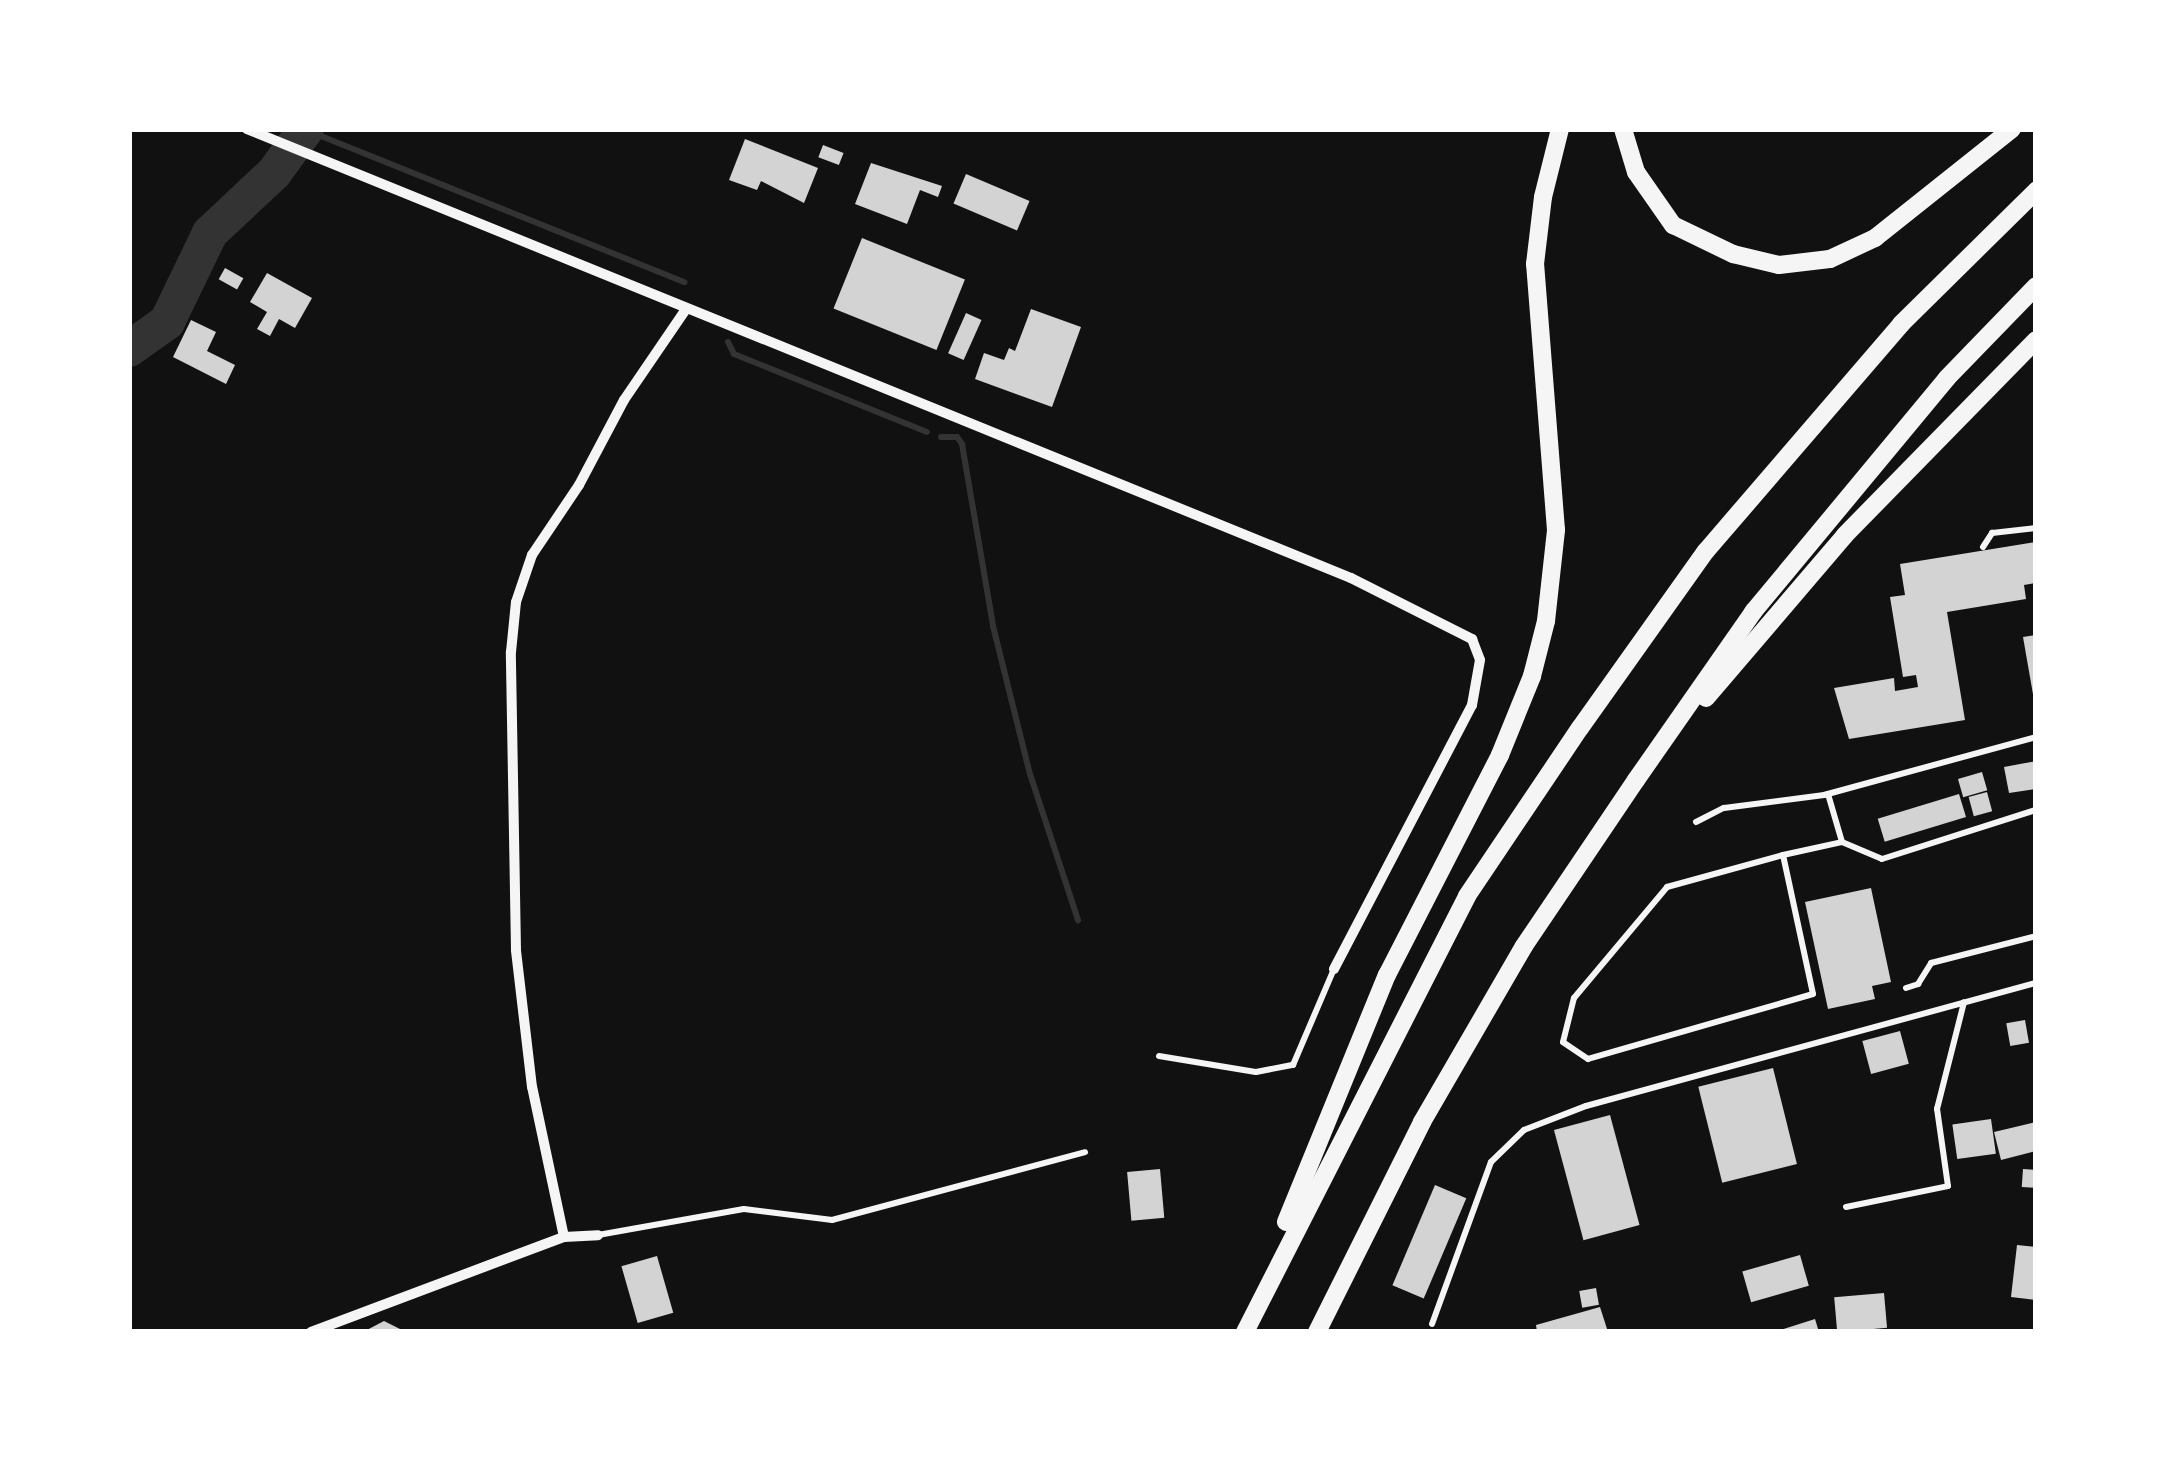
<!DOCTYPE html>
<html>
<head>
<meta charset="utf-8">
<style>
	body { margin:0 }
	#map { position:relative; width:2165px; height:1461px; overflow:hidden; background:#111; font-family:"Space Grotesk",sans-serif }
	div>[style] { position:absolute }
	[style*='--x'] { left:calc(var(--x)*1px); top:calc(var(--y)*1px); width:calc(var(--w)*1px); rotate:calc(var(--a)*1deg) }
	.stream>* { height:6px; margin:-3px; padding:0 3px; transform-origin:3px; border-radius:3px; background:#333 }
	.river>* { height:36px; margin:-18px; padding:0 18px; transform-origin:18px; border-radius:18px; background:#333 }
	.building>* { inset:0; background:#d3d3d3; transform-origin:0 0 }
	.service>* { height:6px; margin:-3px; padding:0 3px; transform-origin:3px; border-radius:3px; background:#f5f5f5 }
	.minor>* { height:10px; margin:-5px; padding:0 5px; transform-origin:5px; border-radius:5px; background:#f5f5f5 }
	.trunk>* { height:18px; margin:-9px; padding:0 9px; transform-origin:9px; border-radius:9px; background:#f5f5f5 }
	span { translate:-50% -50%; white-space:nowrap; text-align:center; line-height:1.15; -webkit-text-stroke:12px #fff; paint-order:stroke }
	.frame { position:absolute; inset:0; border:132px solid #fff; pointer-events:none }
</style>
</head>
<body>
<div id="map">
	<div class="stream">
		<div style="--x:306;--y:130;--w:408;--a:21.9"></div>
		<div style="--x:728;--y:342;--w:13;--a:63"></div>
		<div style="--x:734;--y:354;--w:208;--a:22"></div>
		<div style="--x:941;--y:437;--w:16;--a:0"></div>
		<div style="--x:957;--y:437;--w:9;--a:54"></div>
		<div style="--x:962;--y:444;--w:185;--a:80.3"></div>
		<div style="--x:993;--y:626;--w:153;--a:76"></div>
		<div style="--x:1030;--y:774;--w:154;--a:71.8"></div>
	</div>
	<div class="river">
		<div style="--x:129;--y:349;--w:47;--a:-35.4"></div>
		<div style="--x:167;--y:322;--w:99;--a:-64.2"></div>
		<div style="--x:210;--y:233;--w:88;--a:-43.2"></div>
		<div style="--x:274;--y:173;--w:54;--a:-54"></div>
	</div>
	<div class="building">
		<div style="clip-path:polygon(745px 139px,818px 168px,804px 203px,761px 181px,757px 190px,729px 180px)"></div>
		<div style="left:823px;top:145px;width:22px;height:13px;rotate:21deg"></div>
		<div style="clip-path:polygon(871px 163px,942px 186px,938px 197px,920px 190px,907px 224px,855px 204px)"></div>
		<div style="left:966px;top:174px;width:69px;height:32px;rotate:23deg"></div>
		<div style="left:862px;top:238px;width:111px;height:76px;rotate:22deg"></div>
		<div style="left:225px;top:268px;width:21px;height:13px;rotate:29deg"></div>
		<div style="clip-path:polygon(267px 273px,312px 298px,295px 328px,279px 319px,270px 336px,257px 329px,267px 312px,250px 302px)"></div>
		<div style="clip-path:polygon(1031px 309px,1081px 327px,1052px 407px,975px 379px,984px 353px,1004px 360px,1009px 348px,1015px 351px)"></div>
		<div style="left:966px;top:313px;width:17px;height:44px;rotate:24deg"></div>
		<div style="clip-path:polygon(191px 320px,216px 332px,207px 351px,235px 365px,226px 384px,173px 357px)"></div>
		<div style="clip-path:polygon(2036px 542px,2036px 583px,2024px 585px,2026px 599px,1947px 612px,1965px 720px,1849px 739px,1834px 688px,1894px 678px,1895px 691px,1918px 687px,1916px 675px,1903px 677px,1890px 597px,1905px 595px,1900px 564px)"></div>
		<div style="clip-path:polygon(2036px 635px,2036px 700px,2034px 700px,2023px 637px)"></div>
		<div style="clip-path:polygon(2036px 761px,2036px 789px,2009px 793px,2004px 767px)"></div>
		<div style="left:1982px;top:772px;width:19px;height:25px;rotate:74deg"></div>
		<div style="left:1987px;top:792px;width:20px;height:19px;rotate:75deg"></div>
		<div style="left:1959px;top:794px;width:24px;height:85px;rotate:73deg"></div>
		<div style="clip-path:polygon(1871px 888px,1891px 982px,1872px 986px,1875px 999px,1828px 1009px,1805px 902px)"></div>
		<div style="left:2025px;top:1020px;width:23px;height:19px;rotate:80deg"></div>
		<div style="left:1900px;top:1031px;width:34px;height:39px;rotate:75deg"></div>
		<div style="left:1773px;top:1068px;width:99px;height:77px;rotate:76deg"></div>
		<div style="left:1610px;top:1115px;width:114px;height:58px;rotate:75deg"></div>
		<div style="left:1991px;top:1119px;width:35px;height:39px;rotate:82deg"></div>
		<div style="clip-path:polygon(2036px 1122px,2036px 1151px,2001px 1160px,1994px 1132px)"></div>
		<div style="left:1160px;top:1169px;width:49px;height:33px;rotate:85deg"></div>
		<div style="left:2023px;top:1169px;width:13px;height:18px;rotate:4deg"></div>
		<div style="left:1435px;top:1185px;width:34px;height:109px;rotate:23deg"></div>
		<div style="clip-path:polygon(2017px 1245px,2036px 1247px,2036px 1300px,2011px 1297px)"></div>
		<div style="left:1800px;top:1255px;width:32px;height:60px;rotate:74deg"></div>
		<div style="left:657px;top:1256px;width:59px;height:37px;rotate:74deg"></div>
		<div style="left:1596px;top:1288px;width:17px;height:17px;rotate:80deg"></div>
		<div style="left:1884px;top:1293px;width:35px;height:50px;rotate:85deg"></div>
		<div style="clip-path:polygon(1600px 1307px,1608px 1332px,1537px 1332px,1536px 1325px)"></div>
		<div style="clip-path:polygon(1815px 1319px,1819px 1332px,1777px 1332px,1777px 1331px)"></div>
		<div style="clip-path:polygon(384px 1321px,406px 1332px,363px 1332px)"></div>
	</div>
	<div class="service">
		<div style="--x:1983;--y:547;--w:17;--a:-57"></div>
		<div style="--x:1992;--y:533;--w:44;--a:-6.5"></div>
		<div style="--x:1828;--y:794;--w:50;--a:73.7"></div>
		<div style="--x:1696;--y:822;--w:31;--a:-27"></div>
		<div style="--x:1724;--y:808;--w:101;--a:-7.4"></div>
		<div style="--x:1824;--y:795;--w:220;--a:-15.3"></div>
		<div style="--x:1783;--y:855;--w:142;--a:77.8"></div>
		<div style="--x:1813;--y:994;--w:234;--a:163.9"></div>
		<div style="--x:1588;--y:1059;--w:30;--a:-146"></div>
		<div style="--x:1563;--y:1042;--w:45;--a:-76"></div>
		<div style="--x:1574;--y:998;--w:145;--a:-50"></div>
		<div style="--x:1667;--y:887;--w:120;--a:-15.4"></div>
		<div style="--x:1783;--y:855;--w:60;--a:-12.4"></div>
		<div style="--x:1842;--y:842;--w:43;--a:23"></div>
		<div style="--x:1882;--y:859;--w:162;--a:-17.7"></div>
		<div style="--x:1906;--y:988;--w:13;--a:-18"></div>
		<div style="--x:1918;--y:984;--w:25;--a:-58"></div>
		<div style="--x:1931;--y:963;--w:108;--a:-14.4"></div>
		<div style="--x:1159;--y:1056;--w:98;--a:9.4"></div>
		<div style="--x:1256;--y:1072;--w:38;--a:-11"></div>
		<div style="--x:1293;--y:1065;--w:104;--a:-66.9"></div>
		<div style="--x:1846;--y:1207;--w:104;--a:-11.6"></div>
		<div style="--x:1948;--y:1186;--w:78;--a:-98.1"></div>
		<div style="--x:1937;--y:1109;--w:110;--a:-75.8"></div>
		<div style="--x:598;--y:1235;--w:148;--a:-10.1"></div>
		<div style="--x:744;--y:1209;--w:89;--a:7.1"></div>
		<div style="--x:832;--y:1220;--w:262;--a:-15"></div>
		<div style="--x:1432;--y:1324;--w:172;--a:-70"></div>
		<div style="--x:1491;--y:1162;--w:46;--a:-44.1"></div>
		<div style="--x:1524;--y:1130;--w:66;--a:-21.2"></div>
		<div style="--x:1586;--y:1106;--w:467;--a:-15.3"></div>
	</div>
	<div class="minor">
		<div style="--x:247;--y:129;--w:1192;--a:22.13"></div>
		<div style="--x:1351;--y:578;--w:136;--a:26.8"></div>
		<div style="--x:1472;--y:639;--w:22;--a:69"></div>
		<div style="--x:1480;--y:660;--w:46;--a:100.1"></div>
		<div style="--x:1472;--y:705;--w:298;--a:117.6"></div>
		<div style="--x:564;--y:1237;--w:34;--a:-3"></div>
		<div style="--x:311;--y:1332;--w:270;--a:-20.6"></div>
		<div style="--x:564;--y:1237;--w:153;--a:-102"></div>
		<div style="--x:532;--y:1087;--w:138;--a:-96.7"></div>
		<div style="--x:516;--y:950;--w:298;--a:-91"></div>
		<div style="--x:511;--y:652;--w:50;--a:-84.3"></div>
		<div style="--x:516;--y:602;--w:50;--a:-71.2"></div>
		<div style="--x:532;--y:555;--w:84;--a:-56.1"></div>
		<div style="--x:579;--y:485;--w:96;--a:-62.1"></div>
		<div style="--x:624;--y:400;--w:110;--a:-55.7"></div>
	</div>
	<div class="trunk">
		<div style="--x:1623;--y:129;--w:45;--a:73.2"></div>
		<div style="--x:1636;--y:172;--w:65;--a:55.1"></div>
		<div style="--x:1673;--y:225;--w:67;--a:25.8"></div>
		<div style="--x:1733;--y:254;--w:47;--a:13.4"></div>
		<div style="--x:1779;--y:265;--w:51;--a:-6.7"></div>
		<div style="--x:1830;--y:259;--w:50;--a:-25"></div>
		<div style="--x:1875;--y:238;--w:175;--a:-38.5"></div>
		<div style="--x:1706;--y:698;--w:214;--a:-49.5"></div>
		<div style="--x:1845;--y:535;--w:273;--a:-45.6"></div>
		<div style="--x:1286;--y:1222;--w:267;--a:-67.8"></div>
		<div style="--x:1387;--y:975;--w:247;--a:-62.8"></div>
		<div style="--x:1500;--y:755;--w:85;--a:-67.9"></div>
		<div style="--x:1532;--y:676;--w:57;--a:-75.7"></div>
		<div style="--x:1546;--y:621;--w:92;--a:-83.7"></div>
		<div style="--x:1556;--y:530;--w:267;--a:-94.5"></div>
		<div style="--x:1535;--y:264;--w:67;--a:-83.2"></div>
		<div style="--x:1543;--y:197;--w:70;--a:-76"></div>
		<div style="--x:1245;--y:1332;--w:489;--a:-63"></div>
		<div style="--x:1467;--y:896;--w:202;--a:-56.1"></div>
		<div style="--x:1580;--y:728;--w:217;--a:-54.6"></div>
		<div style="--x:1706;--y:551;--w:299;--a:-49.3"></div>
		<div style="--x:1901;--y:324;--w:190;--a:-44.6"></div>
		<div style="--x:1317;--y:1332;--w:235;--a:-63.4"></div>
		<div style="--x:1422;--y:1122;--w:203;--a:-59.9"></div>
		<div style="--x:1524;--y:946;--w:200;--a:-56"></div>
		<div style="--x:1636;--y:780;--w:205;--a:-55.1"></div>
		<div style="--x:1753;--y:612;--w:304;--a:-50.3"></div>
		<div style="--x:1947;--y:378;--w:128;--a:-45.9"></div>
	</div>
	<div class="frame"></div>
</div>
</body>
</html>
